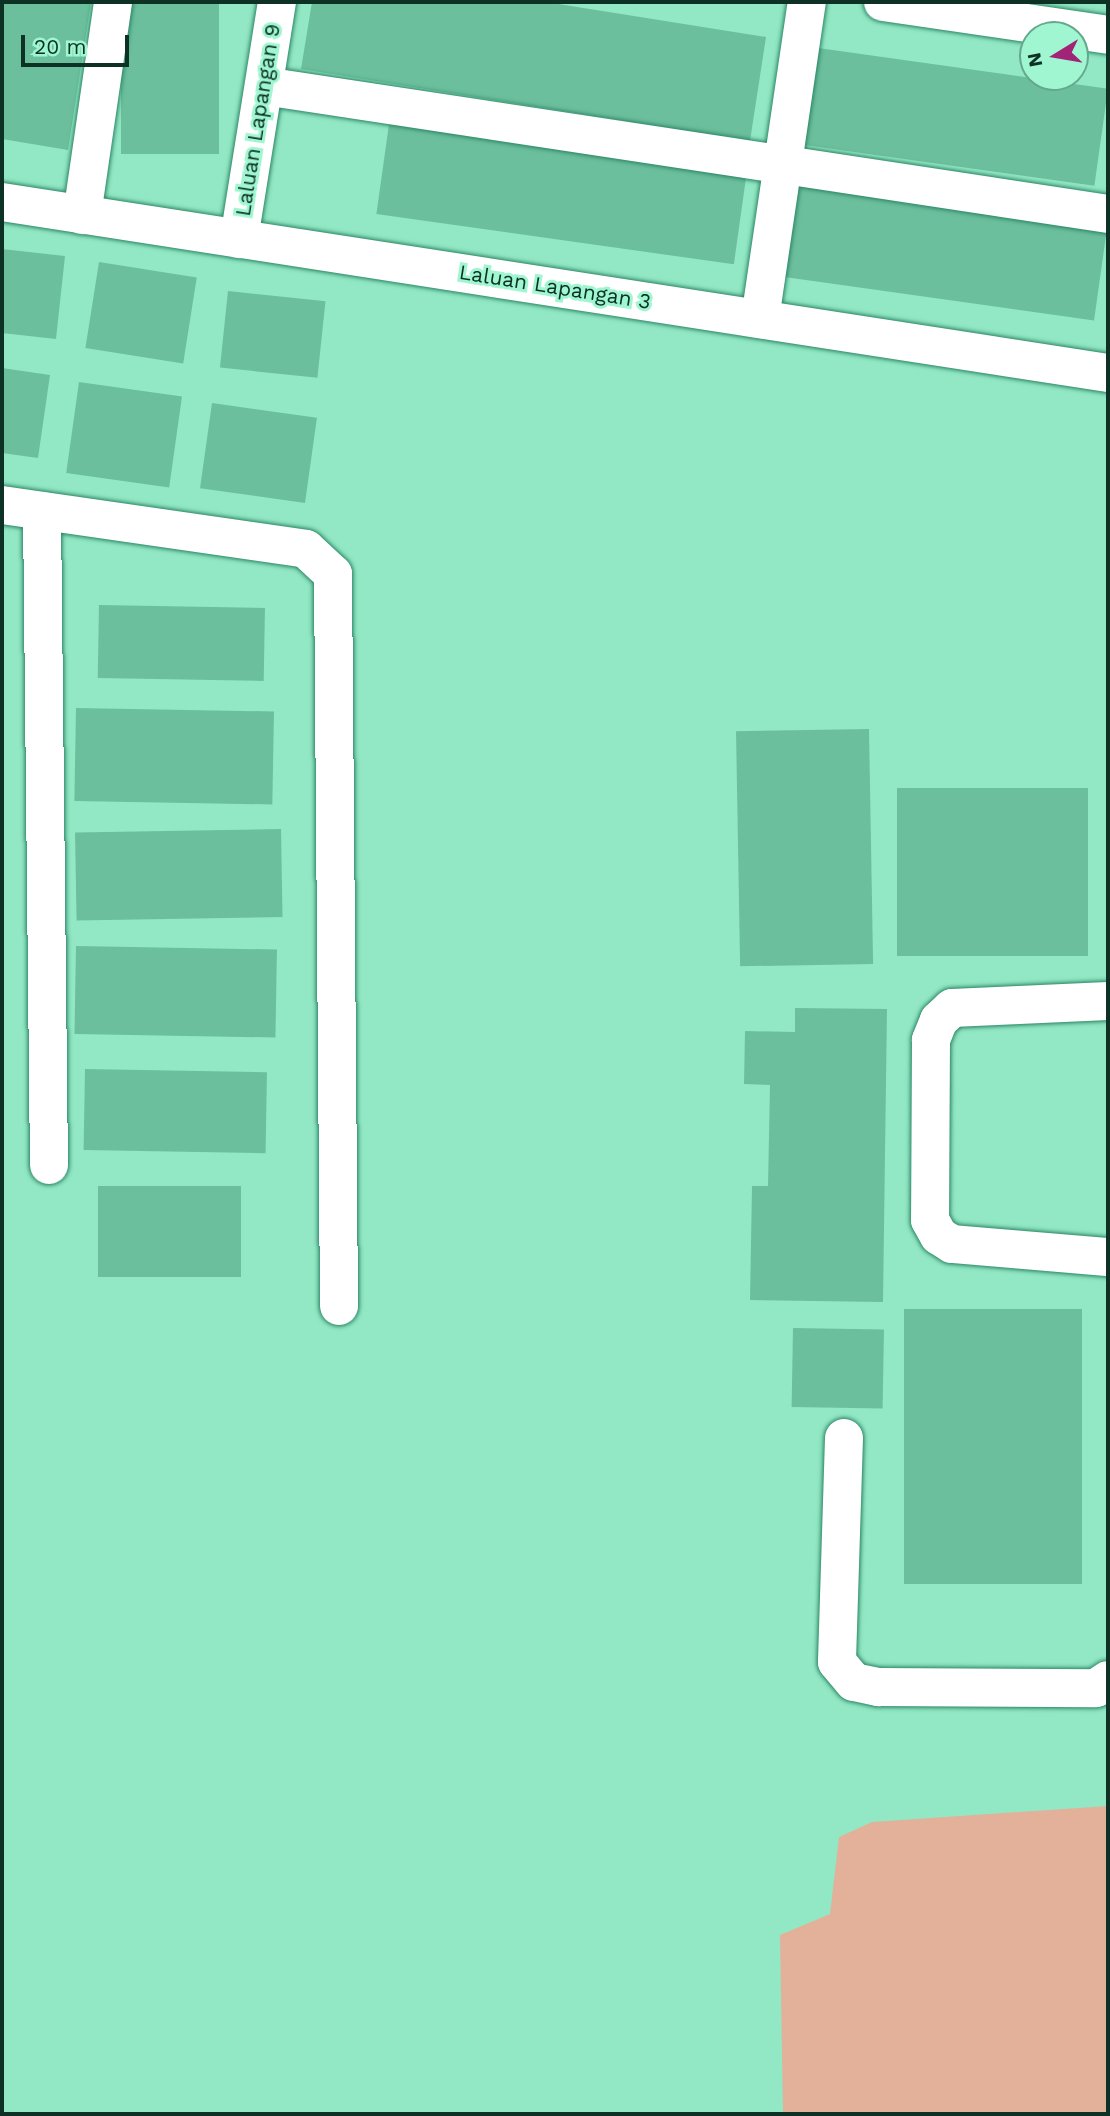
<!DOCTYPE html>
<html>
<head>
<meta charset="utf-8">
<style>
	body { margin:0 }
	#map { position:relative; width:1110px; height:2116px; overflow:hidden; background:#92e8c4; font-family:"Work Sans",sans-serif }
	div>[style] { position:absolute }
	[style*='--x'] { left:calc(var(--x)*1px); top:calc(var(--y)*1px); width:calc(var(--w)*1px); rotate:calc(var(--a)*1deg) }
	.green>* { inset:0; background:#e3b099 }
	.building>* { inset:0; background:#6cbf9d; transform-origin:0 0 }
	.roads { filter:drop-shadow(0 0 2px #2c8666) drop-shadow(0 0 2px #2c8666) }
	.minor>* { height:38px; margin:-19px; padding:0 19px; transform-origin:19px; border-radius:19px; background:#fff }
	span { translate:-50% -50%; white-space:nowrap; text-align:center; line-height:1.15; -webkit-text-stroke:6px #9ff6d0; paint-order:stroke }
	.street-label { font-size:21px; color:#0d3225 }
	.frame { position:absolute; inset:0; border:4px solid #0d3225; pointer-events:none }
	.north { position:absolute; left:1019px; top:21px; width:70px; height:70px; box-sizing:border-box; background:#9ff6d0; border:2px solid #65a88c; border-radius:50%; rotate:259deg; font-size:19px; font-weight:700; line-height:28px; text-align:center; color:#0d3225 }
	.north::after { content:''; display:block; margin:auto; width:24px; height:32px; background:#a22477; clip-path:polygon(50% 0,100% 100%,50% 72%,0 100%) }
	.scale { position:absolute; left:21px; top:35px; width:108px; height:32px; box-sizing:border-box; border:4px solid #0d3225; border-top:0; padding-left:9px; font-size:21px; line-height:24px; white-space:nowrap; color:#0d3225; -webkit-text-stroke:5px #9ff6d0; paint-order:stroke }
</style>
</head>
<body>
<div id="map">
	<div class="green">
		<div style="clip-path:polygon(1108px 1806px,1106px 2114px,783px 2114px,780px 1935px,830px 1914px,839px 1837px,872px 1822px)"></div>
	</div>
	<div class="building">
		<div style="clip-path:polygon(2px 2px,91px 2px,68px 150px,2px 139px)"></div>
		<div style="left:121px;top:2px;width:98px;height:152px"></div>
		<div style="clip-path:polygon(312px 2px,546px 2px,766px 37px,750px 141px,301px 69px)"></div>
		<div style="left:804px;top:46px;width:307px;height:98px;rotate:8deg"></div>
		<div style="left:390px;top:117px;width:361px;height:98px;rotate:8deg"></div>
		<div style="left:784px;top:177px;width:327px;height:99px;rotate:8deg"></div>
		<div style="clip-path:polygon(2px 249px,65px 256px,56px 339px,2px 333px)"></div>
		<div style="left:99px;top:262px;width:99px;height:87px;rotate:9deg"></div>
		<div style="left:228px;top:291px;width:98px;height:77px;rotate:6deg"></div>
		<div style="clip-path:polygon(2px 368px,50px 375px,38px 458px,2px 453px)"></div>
		<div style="left:79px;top:382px;width:104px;height:92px;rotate:8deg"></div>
		<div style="left:212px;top:403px;width:106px;height:86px;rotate:8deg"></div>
		<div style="left:99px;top:605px;width:166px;height:73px;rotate:1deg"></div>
		<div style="left:76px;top:708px;width:198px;height:93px;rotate:1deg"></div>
		<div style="left:869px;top:729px;width:235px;height:133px;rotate:89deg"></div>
		<div style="left:897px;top:788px;width:191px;height:168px"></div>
		<div style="left:281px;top:829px;width:88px;height:206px;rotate:89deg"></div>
		<div style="left:76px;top:946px;width:201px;height:88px;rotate:1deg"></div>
		<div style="clip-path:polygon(795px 1008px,887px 1009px,883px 1302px,750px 1300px,752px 1186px,768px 1186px,770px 1085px,744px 1084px,745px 1031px,795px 1032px)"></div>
		<div style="left:85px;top:1069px;width:182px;height:81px;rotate:1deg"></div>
		<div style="left:98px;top:1186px;width:143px;height:91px"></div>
		<div style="left:904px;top:1309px;width:178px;height:275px"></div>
		<div style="left:793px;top:1328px;width:91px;height:79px;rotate:1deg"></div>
	</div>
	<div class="roads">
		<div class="minor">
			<div style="--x:883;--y:2;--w:227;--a:8.3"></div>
			<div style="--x:264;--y:86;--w:854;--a:8.62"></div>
			<div style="--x:2;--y:202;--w:1119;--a:8.79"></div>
			<div style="--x:82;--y:215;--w:215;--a:-81.7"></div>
			<div style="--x:239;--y:239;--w:240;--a:-80.9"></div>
			<div style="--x:760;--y:319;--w:320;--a:-81.6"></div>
			<div style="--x:2;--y:505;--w:307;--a:8.2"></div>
			<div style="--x:306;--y:549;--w:37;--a:43"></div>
			<div style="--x:333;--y:574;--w:732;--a:89.53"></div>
			<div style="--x:42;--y:511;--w:654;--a:89.39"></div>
			<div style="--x:1108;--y:1001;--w:156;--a:177.4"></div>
			<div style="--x:952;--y:1008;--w:18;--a:137"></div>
			<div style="--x:939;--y:1020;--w:22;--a:112"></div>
			<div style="--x:931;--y:1040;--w:180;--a:90.3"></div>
			<div style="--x:930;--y:1220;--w:18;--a:61"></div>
			<div style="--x:939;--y:1236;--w:15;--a:32"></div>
			<div style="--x:952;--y:1244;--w:157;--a:4.8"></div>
			<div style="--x:844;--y:1438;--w:224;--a:91.8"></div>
			<div style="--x:837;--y:1662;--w:26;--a:50"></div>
			<div style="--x:854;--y:1682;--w:25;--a:12"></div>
			<div style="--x:878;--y:1687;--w:218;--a:0.3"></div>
			<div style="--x:1096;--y:1688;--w:14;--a:-34"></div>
		</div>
	</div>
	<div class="street-label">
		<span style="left:258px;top:120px;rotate:-81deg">Laluan Lapangan 9</span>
		<span style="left:555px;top:287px;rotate:9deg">Laluan Lapangan 3</span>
	</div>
	<div class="frame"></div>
	<div class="north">N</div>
	<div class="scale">20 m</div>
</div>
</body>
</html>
